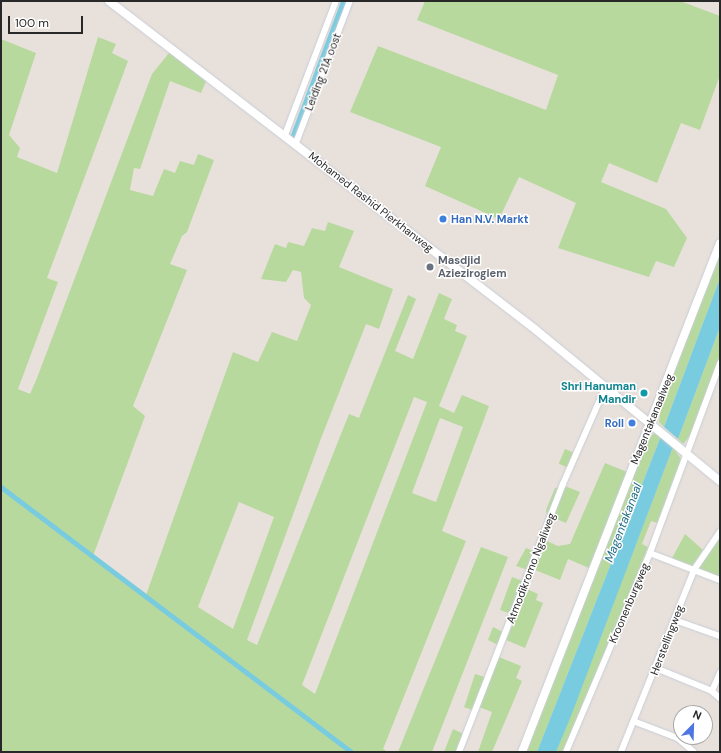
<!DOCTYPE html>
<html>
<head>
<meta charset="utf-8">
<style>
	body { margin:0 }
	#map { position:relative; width:721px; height:753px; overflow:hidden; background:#e8e1db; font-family:"DM Sans",sans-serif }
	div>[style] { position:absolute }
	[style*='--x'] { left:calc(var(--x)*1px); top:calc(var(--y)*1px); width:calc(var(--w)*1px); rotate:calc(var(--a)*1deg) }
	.green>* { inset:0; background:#b7d99d; transform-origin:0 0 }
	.water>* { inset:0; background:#79ccdf }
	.canal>* { height:5px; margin:-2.5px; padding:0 2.5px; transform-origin:2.5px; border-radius:2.5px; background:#79ccdf }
	.roads { filter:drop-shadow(0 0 1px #c9cdd8) drop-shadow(0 0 1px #c9cdd8) }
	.street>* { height:5.5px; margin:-2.75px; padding:0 2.75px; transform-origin:2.75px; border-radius:2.75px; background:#fff }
	.secondary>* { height:8px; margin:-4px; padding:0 4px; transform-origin:4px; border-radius:4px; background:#fff }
	.dots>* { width:11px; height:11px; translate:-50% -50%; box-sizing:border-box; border:2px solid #fff; border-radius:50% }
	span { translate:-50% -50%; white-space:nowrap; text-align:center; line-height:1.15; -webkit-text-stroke:3px #fff; paint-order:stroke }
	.street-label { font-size:11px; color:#282828 }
	.shop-label { font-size:11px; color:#366cbe; font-weight:700 }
	.left { translate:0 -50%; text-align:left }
	.right { translate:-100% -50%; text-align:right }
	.worship-label { font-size:11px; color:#5b616d; font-weight:700 }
	.culture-label { font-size:11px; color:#0d838f; font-weight:700 }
	.water-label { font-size:12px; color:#1d6b87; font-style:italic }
	.frame { position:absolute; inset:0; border:2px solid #282828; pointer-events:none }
	.north { position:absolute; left:673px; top:705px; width:40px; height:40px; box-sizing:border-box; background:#fff; border:1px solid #a9a9a9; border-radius:50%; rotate:23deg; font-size:11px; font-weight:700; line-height:16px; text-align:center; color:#282828 }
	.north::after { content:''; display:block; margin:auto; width:14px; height:18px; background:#4d75e3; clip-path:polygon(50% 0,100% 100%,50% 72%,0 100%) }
	.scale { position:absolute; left:8px; top:16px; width:75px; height:18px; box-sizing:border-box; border:2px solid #282828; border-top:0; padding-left:5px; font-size:12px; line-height:14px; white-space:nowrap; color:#282828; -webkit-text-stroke:3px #fff; paint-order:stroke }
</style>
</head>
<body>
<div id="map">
	<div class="green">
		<div style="clip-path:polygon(425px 1px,680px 1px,720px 16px,720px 75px,700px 130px,681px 123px,657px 183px,609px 163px,601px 182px,666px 209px,687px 238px,674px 267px,656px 261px,649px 277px,558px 248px,576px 203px,519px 177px,499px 219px,425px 186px,441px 147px,350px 112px,378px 46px,546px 110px,558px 75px,417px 20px)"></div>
		<div style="clip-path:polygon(evenodd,98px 37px,116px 44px,112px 53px,128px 61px,47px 278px,58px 282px,18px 389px,30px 394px,37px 378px,152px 74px,169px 53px,173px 54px,207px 79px,201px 93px,170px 81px,140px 169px,134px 168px,130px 190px,153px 196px,164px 169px,175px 173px,180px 161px,194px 165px,198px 154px,214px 160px,187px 232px,182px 236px,170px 264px,187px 270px,133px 406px,145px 416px,93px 556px,146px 595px,233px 352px,258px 362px,272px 332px,297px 341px,311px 305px,304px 298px,301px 272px,293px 270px,286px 282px,261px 279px,275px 244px,286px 248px,288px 242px,304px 246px,312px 228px,325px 231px,328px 222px,354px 231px,339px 267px,393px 289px,379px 329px,366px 324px,320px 441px,247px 640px,257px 645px,349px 414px,359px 418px,408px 295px,416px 299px,395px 351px,413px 359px,439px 293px,452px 299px,444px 319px,457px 325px,455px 331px,467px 336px,439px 406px,454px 413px,462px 395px,489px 406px,442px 531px,466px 541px,383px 749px,388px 752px,1px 752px,1px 39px,36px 53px,9px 135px,20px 148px,17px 157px,57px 173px,98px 37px,414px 397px,427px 402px,315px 694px,302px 685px,414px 397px,98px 37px,440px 418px,463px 427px,436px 502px,412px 493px,440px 418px,98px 37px,239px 502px,274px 517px,233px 629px,198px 607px,239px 502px)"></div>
		<div style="clip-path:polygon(720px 251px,720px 278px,664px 427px,659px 422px,661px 407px)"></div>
		<div style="clip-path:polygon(720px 327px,720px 355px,690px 436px,683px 444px,678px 439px)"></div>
		<div style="clip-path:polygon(654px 433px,661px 436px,537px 752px,525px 752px,646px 442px)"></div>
		<div style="clip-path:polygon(673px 447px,681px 459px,657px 523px,651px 521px,642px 544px,648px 547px,577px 724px,564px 752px,556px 752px)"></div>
		<div style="left:565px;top:449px;width:13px;height:16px;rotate:23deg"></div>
		<div style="clip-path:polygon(605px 463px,627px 472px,589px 568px,568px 559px,560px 580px,535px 570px,547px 541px,558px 546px,570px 544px)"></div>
		<div style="clip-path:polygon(565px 486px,580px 492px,566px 523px,547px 515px,546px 510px,555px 488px)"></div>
		<div style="clip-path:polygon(685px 534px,703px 550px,692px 566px,671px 560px)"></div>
		<div style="clip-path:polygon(720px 535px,720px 578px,701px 570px,698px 566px)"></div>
		<div style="clip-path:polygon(481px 547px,508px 557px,432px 752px,398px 752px)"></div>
		<div style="clip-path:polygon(526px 548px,538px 553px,531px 571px,516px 566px)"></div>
		<div style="left:512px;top:577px;width:15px;height:35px;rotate:20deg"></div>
		<div style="clip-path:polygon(527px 589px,538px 594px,536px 600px,543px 603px,525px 648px,506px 640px)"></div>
		<div style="clip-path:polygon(493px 627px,505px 633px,500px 646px,488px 640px)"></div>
		<div style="clip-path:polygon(499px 657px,521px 666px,516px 678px,522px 681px,492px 752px,478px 752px,492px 712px,479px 707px)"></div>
		<div style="left:475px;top:674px;width:13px;height:35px;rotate:18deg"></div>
		<div style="clip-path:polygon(453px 729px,466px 735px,459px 752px,444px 752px)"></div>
	</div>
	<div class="water">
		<div style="clip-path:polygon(720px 278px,720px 327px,678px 439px,664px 427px)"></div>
		<div style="clip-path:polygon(661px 436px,673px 447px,571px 716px,556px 752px,537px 752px)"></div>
	</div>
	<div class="canal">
		<div style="--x:293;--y:135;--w:143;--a:-69.5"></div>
		<div style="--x:1;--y:487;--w:440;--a:37.1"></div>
	</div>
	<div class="roads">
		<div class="street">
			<div style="--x:285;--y:135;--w:143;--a:-69.2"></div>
			<div style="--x:296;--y:143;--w:152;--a:-69.2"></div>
			<div style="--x:650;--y:553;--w:75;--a:21.1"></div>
			<div style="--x:675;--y:620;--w:48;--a:19.6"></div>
			<div style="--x:656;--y:668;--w:61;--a:22.3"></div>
			<div style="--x:712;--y:691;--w:11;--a:41"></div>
			<div style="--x:712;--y:691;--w:20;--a:-66"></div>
			<div style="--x:636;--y:722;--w:45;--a:20.9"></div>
			<div style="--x:678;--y:738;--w:21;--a:41"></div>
			<div style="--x:459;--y:752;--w:287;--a:-68.8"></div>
			<div style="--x:563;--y:484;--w:107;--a:-66.3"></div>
			<div style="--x:566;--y:752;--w:216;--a:-67.1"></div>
			<div style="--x:650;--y:553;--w:202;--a:-69.7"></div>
			<div style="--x:621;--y:752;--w:196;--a:-68.1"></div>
			<div style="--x:694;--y:570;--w:46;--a:-55.6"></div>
		</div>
		<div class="secondary">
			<div style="--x:109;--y:1;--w:539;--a:37.61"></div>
			<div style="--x:536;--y:330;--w:238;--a:39.4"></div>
			<div style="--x:522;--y:752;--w:546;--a:-68.74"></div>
		</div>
	</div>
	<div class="dots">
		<div style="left:443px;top:219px;background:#3f7fe0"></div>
		<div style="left:430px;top:267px;background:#6b7280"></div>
		<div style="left:644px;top:393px;background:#0f9aa8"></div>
		<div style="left:632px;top:423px;background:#3f7fe0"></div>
	</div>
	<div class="street-label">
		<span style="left:323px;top:72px;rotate:-69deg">Leiding 21A oost</span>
		<span style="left:371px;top:202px;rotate:38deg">Mohamed Rashid Pierkhanweg</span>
		<span style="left:652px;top:419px;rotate:-68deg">Magentakanaalweg</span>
		<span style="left:531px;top:568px;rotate:-69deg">Atmodikromo Ngaliweg</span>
		<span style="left:629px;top:603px;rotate:-67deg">Kroonenburgweg</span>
		<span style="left:667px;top:640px;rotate:-69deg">Herstellingweg</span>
	</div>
	<div class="shop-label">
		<span class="left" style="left:451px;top:219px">Han N.V. Markt</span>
		<span class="right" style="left:624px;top:423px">Roll</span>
	</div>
	<div class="worship-label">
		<span class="left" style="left:438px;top:267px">Masdjid<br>Aziezirogiem</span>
	</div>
	<div class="culture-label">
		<span class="right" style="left:636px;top:393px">Shri Hanuman<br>Mandir</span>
	</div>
	<div class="water-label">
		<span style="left:624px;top:523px;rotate:-69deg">Magentakanaal</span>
	</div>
	<div class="frame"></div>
	<div class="north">N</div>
	<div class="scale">100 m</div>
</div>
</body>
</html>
